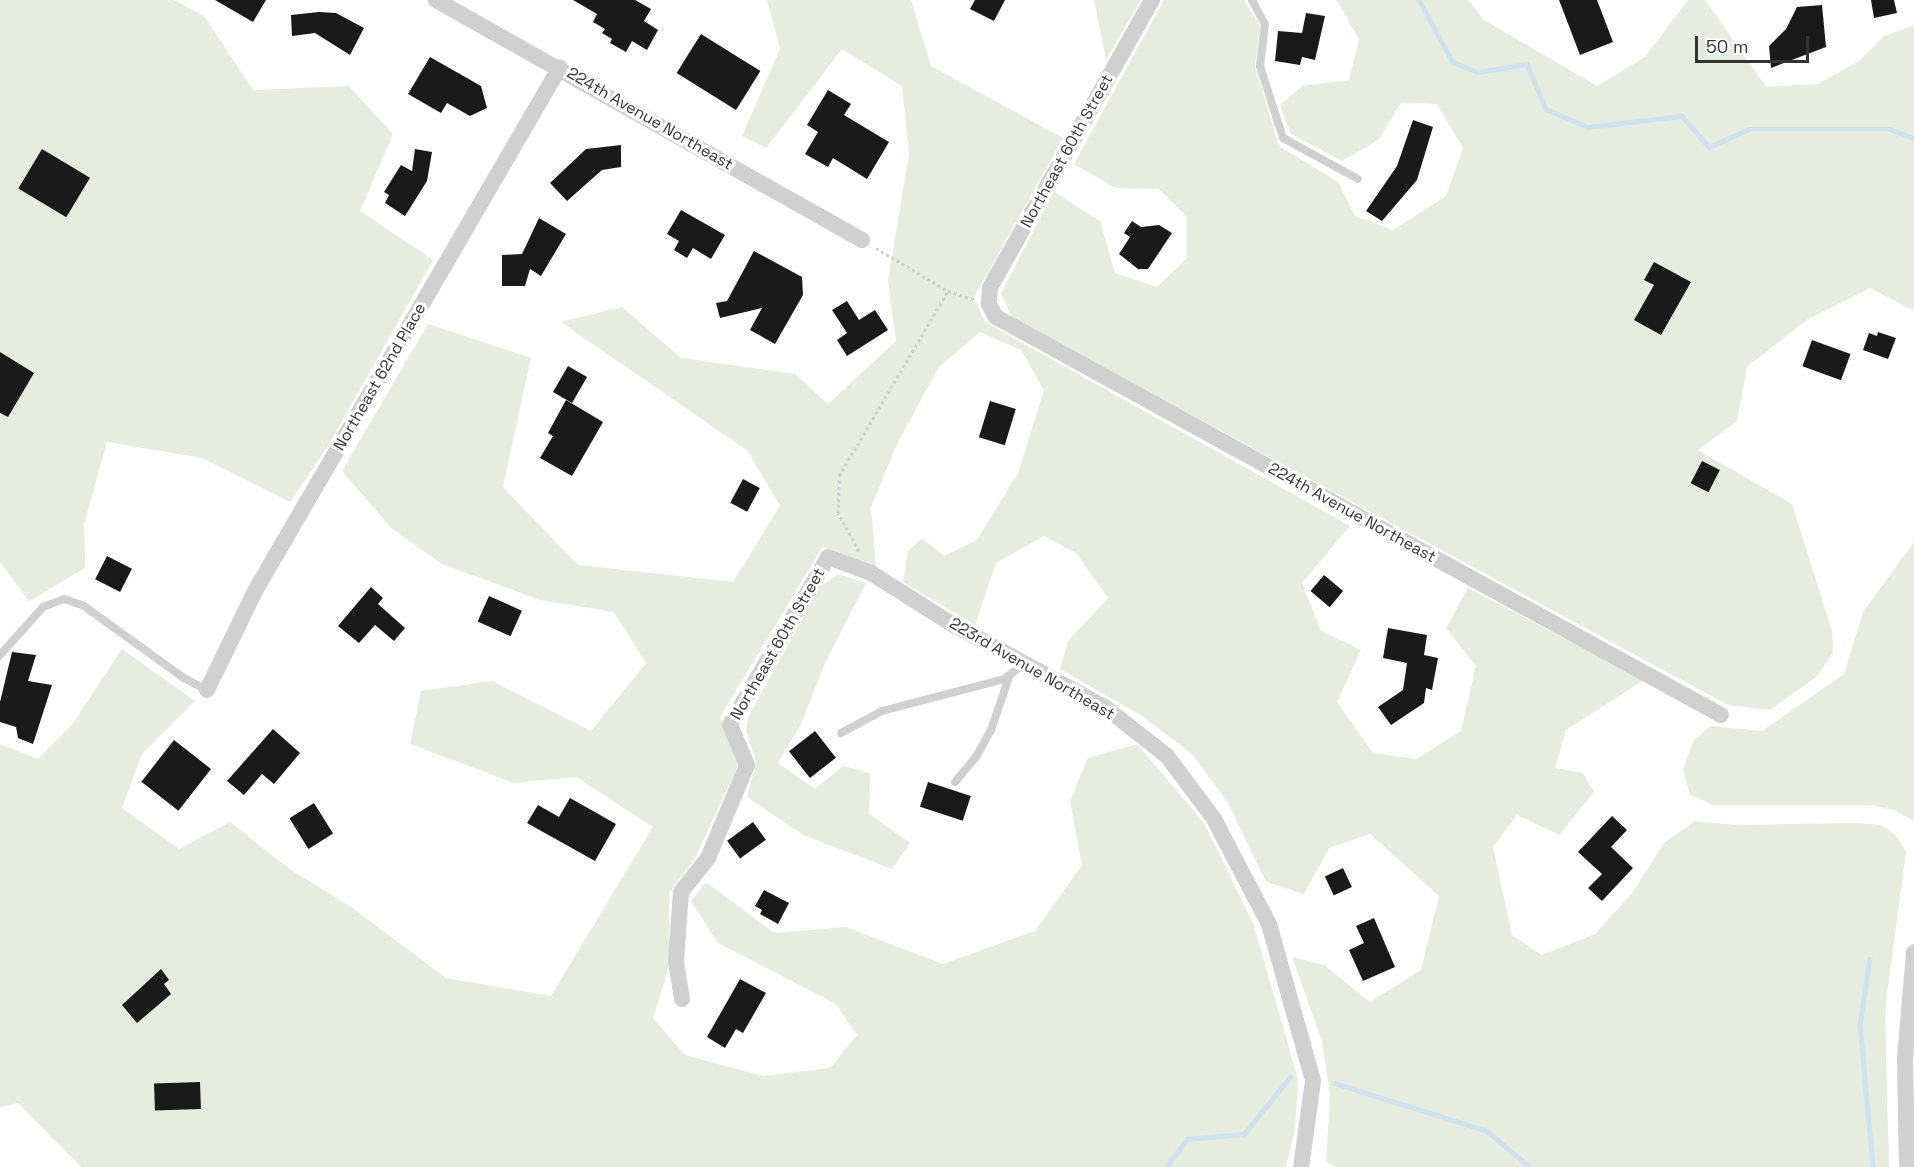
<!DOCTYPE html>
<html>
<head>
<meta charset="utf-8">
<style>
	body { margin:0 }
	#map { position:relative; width:1914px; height:1167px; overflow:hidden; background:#fff; font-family:"Space Grotesk",sans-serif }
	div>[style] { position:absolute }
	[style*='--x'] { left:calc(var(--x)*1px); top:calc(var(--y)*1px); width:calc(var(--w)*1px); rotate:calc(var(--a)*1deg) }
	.green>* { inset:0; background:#e6ecdf }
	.stream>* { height:4.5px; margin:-2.25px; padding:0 2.25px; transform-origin:2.25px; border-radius:2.25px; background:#cfe2ee }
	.building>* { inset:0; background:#1a1a1a; transform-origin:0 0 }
	.path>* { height:3px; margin-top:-1.5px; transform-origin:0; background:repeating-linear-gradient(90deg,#cdcdcd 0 3px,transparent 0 6px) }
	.lane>* { height:8px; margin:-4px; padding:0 4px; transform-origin:4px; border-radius:4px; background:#d0d0d0 }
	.street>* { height:16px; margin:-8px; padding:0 8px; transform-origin:8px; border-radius:8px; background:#d0d0d0 }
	span { translate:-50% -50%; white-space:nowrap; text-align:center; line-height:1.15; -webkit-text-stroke:6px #fff; paint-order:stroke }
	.street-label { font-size:16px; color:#333 }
	.scale { position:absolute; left:1695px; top:36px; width:114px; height:27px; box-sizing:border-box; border:3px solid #333; border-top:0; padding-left:8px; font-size:18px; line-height:21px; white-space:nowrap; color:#333; -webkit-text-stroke:4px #fff; paint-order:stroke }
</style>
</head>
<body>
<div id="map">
	<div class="green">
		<div style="clip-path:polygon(0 0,174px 0,204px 16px,253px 90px,349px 86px,393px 134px,360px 211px,433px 260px,328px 446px,290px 502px,202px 458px,107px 442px,84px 524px,85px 568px,29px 601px,0 562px)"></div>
		<div style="clip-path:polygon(767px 0,911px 0,931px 66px,1063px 138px,974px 297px,985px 322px,1350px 526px,1302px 583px,1321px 631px,1361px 650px,1337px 702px,1373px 753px,1416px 759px,1461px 731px,1476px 666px,1446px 628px,1468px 588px,1644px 680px,1566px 730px,1555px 768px,1583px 773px,1594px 792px,1559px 835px,1517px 815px,1493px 847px,1512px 935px,1542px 955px,1595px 934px,1633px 892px,1664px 843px,1695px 821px,1735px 825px,1856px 823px,1881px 825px,1895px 835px,1906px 852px,1885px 1010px,1889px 1167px,1335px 1167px,1326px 1161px,1330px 1095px,1322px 1041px,1292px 957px,1324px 965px,1370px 1002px,1421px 970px,1439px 896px,1370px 834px,1329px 848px,1304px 894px,1266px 882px,1227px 801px,1192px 754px,1142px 716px,1060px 669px,1068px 641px,1108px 598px,1076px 553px,1044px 536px,996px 563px,975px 625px,903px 582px,908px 551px,922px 538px,944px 556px,977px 540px,1018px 473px,1044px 390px,1021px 350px,980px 332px,939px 367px,898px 442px,871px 507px,876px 567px,823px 546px,720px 717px,738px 765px,696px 857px,669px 893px,669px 967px,653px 1018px,685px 1055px,762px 1076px,830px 1068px,857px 1035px,836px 1004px,718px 943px,691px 901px,706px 882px,774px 933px,846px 927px,943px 964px,1035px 931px,1082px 865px,1070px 801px,1088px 758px,1137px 744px,1204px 823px,1253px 923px,1298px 1079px,1295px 1130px,1286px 1167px,81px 1167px,18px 1103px,0 1107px,0 744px,38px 759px,72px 725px,122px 649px,195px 701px,142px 754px,122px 808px,179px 849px,230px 822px,288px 868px,351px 907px,446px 978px,551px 996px,653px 827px,576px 777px,514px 783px,410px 744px,421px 691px,492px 681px,591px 731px,646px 663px,614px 612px,540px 600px,442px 564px,391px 528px,342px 471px,428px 324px,531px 358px,503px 487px,578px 565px,733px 582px,780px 506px,748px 451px,561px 322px,622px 307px,681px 358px,795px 374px,828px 404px,896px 341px,888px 281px,909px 154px,902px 86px,842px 49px,766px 148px,742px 136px,780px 49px)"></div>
		<div style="clip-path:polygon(1094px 0,1141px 0,1106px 60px)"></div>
		<div style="clip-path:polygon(1164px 0,1244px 0,1260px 26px,1255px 66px,1279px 146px,1338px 182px,1355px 216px,1393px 230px,1446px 196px,1463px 148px,1437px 104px,1401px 103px,1378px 140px,1342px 161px,1291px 134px,1280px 105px,1302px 86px,1349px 80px,1359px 40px,1337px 0,1468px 0,1484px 20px,1597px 86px,1645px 57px,1688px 0,1705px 0,1766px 87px,1818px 84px,1859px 61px,1884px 36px,1914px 25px,1914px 311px,1870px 288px,1808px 319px,1747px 367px,1737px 421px,1698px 450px,1792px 504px,1832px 631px,1833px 653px,1816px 677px,1770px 710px,1728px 705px,1012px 318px,1001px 293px,1054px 192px,1100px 221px,1115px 273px,1157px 287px,1187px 258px,1187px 217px,1159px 189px,1115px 188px,1074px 164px)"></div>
		<div style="clip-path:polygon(1914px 542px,1914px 821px,1894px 810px,1870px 805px,1713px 805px,1690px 795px,1683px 769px,1694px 740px,1711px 726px,1762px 731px,1844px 674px,1863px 612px)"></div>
		<div style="clip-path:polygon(838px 574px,866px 583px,825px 663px,801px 724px,778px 763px,815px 789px,843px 766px,870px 773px,869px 814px,910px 843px,892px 869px,803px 835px,747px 797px,756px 763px,746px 730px,748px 717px,820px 587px)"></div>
	</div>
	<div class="stream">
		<div style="--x:1419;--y:0;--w:71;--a:61.3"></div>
		<div style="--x:1453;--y:62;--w:27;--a:22"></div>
		<div style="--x:1478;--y:72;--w:50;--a:-9.3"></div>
		<div style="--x:1527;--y:64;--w:49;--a:67.1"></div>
		<div style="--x:1546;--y:109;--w:46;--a:23.2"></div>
		<div style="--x:1588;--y:127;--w:95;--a:-6.7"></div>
		<div style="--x:1682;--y:116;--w:41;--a:48.9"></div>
		<div style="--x:1709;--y:147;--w:44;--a:-24.2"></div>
		<div style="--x:1749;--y:129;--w:141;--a:0"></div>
		<div style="--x:1890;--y:129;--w:26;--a:21"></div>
		<div style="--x:1870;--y:959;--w:66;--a:98.7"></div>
		<div style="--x:1860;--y:1024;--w:144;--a:84.8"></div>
		<div style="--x:1334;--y:1083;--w:160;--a:17.4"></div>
		<div style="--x:1487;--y:1131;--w:56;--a:39.9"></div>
		<div style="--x:1166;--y:1167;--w:35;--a:-53"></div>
		<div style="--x:1187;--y:1139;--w:57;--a:-5"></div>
		<div style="--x:1244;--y:1134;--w:73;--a:-51.1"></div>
	</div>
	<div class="building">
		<div style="clip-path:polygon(215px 0,266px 0,253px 22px)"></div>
		<div style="clip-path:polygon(573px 0,635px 0,651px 9px,644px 21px,658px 30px,647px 50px,632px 41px,626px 52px,610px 43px,612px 39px,602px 33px,605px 29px,593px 22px,597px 14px)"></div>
		<div style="clip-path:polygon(975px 0,1005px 0,994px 21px,970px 9px)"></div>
		<div style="clip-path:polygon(1559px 0,1597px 0,1613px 42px,1580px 55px)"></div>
		<div style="clip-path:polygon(1871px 0,1894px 0,1897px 13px,1874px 18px)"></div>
		<div style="clip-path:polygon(1822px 5px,1826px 47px,1771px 68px,1769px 46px,1786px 29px,1797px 7px)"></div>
		<div style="clip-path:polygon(319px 12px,336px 13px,364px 28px,350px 55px,315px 33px,292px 36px,291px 15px)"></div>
		<div style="clip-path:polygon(1306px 13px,1325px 16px,1315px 60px,1302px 57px,1300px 65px,1275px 61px,1278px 31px,1302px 33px)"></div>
		<div style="left:701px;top:34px;width:70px;height:46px;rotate:32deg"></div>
		<div style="clip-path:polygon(430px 57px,481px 86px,487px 108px,470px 116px,447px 103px,441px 113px,408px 94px)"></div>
		<div style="clip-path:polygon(828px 90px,851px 104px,844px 115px,889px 142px,867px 179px,833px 158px,828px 167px,805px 154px,818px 132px,807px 125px)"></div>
		<div style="clip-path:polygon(1413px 120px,1433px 127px,1417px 180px,1382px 221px,1366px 211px,1397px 166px)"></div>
		<div style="clip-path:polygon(621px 145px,621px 167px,602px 170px,567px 201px,550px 183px,586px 149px)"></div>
		<div style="left:42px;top:149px;width:56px;height:46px;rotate:31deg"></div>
		<div style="clip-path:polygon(415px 149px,432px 152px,427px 181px,405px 216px,385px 203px,389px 195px,384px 192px,401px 165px,412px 171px)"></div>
		<div style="clip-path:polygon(681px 210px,725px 235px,711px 259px,693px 248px,687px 258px,674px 250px,679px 241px,667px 234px)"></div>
		<div style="clip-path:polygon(539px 218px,566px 234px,541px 276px,530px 269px,525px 286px,502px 286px,502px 255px,522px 254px)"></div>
		<div style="clip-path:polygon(1132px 221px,1141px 227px,1159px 225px,1172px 233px,1148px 269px,1138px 269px,1119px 254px,1130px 237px,1124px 233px)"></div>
		<div style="clip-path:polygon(754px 251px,802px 277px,803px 295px,775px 344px,750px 330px,762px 308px,720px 318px,716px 303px,727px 301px)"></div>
		<div style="clip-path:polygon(1654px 262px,1691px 282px,1661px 335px,1634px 320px,1654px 285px,1644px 280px)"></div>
		<div style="clip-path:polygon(847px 301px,859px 320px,875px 310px,888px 330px,847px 356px,837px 340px,847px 333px,832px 310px)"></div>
		<div style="clip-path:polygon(1878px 332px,1896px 338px,1888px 359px,1863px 350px,1869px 333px,1877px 336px)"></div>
		<div style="left:1812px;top:340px;width:41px;height:28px;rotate:20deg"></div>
		<div style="clip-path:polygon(0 352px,34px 373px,8px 417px,0 413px)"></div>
		<div style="left:568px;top:366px;width:22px;height:30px;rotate:30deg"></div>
		<div style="clip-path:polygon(566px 400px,603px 422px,572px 476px,540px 458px,553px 436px,548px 433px)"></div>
		<div style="left:990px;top:401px;width:27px;height:38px;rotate:17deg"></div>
		<div style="left:1702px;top:461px;width:20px;height:25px;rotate:27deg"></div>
		<div style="left:743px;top:479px;width:19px;height:27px;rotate:28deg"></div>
		<div style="left:107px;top:556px;width:28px;height:26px;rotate:27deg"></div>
		<div style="left:1324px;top:575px;width:25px;height:21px;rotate:40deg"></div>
		<div style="clip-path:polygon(371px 587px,383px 598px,378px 604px,405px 628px,394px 641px,375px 625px,359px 643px,338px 626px)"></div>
		<div style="left:489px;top:596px;width:36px;height:28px;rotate:24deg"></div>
		<div style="clip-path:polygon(1388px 628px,1427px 635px,1424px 655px,1438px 658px,1432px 690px,1426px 688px,1424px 703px,1391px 725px,1378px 707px,1403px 690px,1407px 663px,1383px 658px)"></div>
		<div style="clip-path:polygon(12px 652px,36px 655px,28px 681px,52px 685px,33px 744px,18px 738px,16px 727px,0 722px,0 702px)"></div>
		<div style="clip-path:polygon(273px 729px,300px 753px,274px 784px,262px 774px,244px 795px,227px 781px)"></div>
		<div style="left:815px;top:731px;width:34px;height:33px;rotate:52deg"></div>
		<div style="left:174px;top:740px;width:47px;height:53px;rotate:38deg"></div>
		<div style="left:928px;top:782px;width:45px;height:26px;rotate:18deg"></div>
		<div style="clip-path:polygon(570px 798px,616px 824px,595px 861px,527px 823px,538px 805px,559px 817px)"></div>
		<div style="left:314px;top:803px;width:36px;height:29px;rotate:58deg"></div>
		<div style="clip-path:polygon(1612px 816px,1627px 830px,1611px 847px,1633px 868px,1602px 901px,1588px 888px,1602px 874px,1578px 852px)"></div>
		<div style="left:753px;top:822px;width:22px;height:32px;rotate:54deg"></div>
		<div style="left:1343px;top:868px;width:21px;height:20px;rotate:65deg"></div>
		<div style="clip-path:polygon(764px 890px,789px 903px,778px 924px,760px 914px,762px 910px,755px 906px)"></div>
		<div style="clip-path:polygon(1374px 918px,1395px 967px,1363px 981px,1349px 950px,1364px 943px,1356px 926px)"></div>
		<div style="clip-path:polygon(161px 969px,169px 980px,164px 984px,171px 994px,137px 1023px,122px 1005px)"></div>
		<div style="clip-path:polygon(740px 979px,766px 993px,743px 1033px,736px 1029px,725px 1048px,707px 1037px)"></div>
		<div style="left:200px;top:1082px;width:27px;height:46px;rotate:88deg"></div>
	</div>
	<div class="path">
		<div style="--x:876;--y:248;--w:84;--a:30.8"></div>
		<div style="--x:948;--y:291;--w:29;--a:18"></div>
		<div style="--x:859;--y:551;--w:43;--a:-118.9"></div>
		<div style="--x:838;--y:513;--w:37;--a:-88"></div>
		<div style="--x:839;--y:476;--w:215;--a:-59.5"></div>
	</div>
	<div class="lane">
		<div style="--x:1252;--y:0;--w:27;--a:62"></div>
		<div style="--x:1265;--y:24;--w:42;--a:96.8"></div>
		<div style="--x:1260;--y:66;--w:76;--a:72.3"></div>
		<div style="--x:1283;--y:138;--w:85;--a:28.7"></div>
		<div style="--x:0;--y:655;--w:64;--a:-48.1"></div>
		<div style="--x:43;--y:607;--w:22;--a:-21"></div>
		<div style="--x:64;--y:599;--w:21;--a:19"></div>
		<div style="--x:84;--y:606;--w:123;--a:35.8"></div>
		<div style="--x:184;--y:678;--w:26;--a:28"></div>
		<div style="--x:841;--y:733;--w:47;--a:-28.2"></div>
		<div style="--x:882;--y:711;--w:126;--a:-14.7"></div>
		<div style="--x:1004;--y:679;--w:25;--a:-37"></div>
		<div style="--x:955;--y:782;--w:33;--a:-50"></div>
		<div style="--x:976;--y:757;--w:31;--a:-61"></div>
		<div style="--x:991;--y:730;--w:56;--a:-71.2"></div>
	</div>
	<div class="street">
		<div style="--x:436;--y:0;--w:489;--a:29.4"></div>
		<div style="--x:1152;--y:0;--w:330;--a:119.4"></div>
		<div style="--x:990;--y:288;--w:16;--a:94"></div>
		<div style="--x:989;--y:304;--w:15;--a:62"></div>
		<div style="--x:996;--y:317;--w:827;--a:28.77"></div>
		<div style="--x:207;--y:690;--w:110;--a:-64.1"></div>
		<div style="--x:255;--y:591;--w:606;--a:-59.8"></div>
		<div style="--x:682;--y:999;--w:39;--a:-99"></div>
		<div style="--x:676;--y:960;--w:68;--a:-85.8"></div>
		<div style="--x:681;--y:892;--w:43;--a:-51.5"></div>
		<div style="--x:708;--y:858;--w:101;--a:-67.2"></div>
		<div style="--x:747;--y:765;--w:43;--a:-113"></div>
		<div style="--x:730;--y:725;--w:194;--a:-59.7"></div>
		<div style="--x:828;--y:557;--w:46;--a:20.4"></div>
		<div style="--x:871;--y:573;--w:96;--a:32.2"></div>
		<div style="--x:952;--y:624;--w:175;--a:28.6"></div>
		<div style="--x:1106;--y:708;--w:78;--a:38.2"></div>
		<div style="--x:1167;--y:756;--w:79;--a:53.3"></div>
		<div style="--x:1214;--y:819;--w:119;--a:62.4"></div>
		<div style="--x:1269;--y:924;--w:163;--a:74.3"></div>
		<div style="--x:1313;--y:1081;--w:87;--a:97.9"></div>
		<div style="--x:1907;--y:1167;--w:108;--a:-91.1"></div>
		<div style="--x:1905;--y:1059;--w:107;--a:-85.2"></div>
	</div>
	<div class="street-label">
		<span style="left:650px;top:119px;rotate:30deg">224th Avenue Northeast</span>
		<span style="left:1067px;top:151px;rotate:-61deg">Northeast 60th Street</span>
		<span style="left:380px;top:377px;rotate:-60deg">Northeast 62nd Place</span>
		<span style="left:1352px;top:513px;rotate:29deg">224th Avenue Northeast</span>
		<span style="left:778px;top:644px;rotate:-60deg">Northeast 60th Street</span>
		<span style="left:1032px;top:669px;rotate:30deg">223rd Avenue Northeast</span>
	</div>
	<div class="scale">50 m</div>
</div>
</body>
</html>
